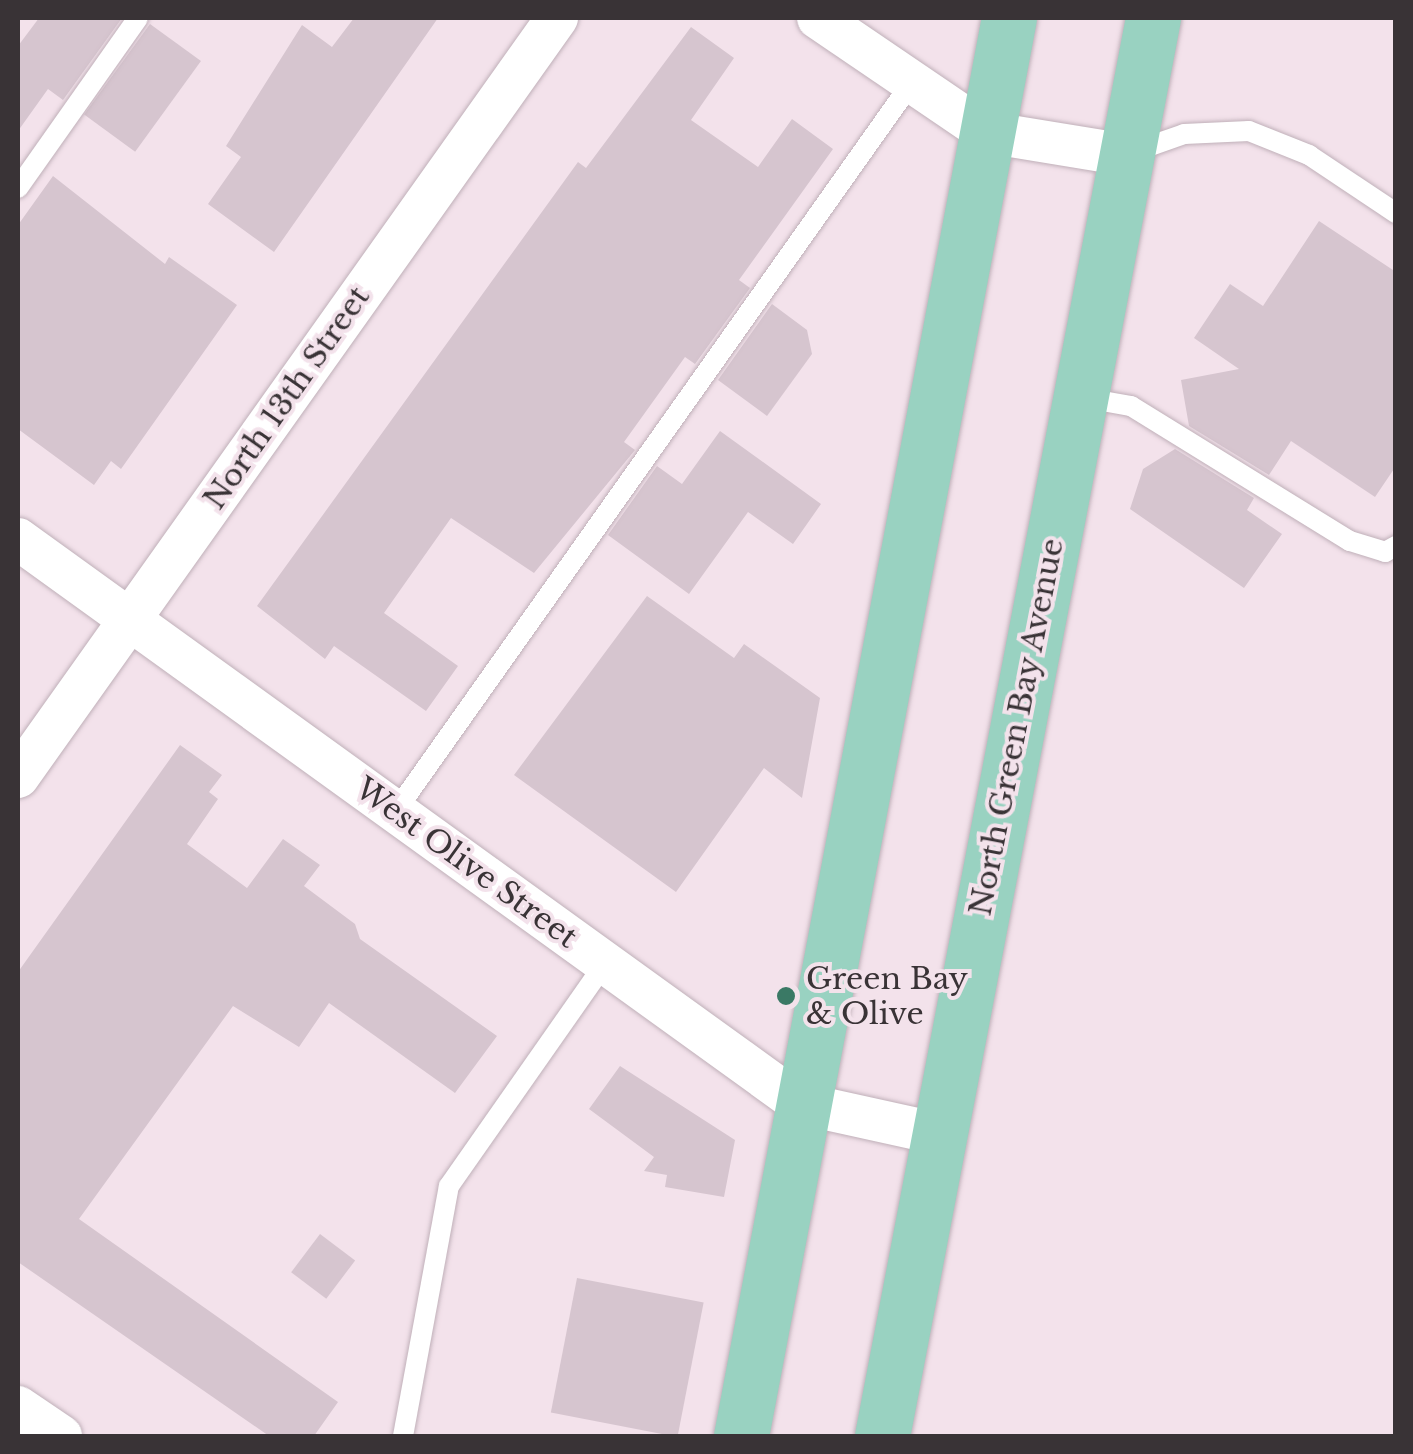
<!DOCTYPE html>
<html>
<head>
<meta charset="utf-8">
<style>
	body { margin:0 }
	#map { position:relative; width:1413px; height:1454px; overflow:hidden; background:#f3e2eb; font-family:"Libre Baskerville",serif }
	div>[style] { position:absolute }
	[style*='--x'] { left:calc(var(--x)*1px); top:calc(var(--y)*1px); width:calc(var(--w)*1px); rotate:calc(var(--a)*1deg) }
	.building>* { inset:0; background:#d6c5cf; transform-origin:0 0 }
	.roads { filter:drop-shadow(0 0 2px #c0b0b9) drop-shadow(0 0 2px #c0b0b9) }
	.lane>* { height:20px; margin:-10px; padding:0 10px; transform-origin:10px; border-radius:10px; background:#fff }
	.street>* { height:42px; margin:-21px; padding:0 21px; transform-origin:21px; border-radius:21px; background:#fff }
	.primary>* { height:55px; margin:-27.5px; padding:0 27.5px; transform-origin:27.5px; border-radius:27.5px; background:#99d2c1 }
	.dots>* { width:28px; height:28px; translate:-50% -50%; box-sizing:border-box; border:5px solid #f3e2eb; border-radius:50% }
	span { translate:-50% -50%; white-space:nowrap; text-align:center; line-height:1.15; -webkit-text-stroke:8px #f3e2eb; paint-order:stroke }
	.street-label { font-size:30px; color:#393336 }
	.poi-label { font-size:30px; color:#393336 }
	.left { translate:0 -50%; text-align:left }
	.frame { position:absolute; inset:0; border:20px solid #393336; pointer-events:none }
</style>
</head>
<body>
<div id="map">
	<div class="building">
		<div style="clip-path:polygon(39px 18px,122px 18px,63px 100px,48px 89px,18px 131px,18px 46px)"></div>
		<div style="clip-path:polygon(354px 18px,438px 18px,274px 252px,208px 204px,241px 157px,226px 146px,302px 25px,332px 47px)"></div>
		<div style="left:150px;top:24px;width:63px;height:112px;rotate:36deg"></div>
		<div style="clip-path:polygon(691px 27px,734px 58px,691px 120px,758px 167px,792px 119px,833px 149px,739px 280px,750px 288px,695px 364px,685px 357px,624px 442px,635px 450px,534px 573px,451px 518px,384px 613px,458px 666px,426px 711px,334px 646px,325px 659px,257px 606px,578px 162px,586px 168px)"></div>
		<div style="clip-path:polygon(53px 176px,165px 264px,169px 257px,237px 305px,121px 469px,111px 461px,94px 485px,18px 429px,18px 225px)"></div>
		<div style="clip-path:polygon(1319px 221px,1396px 272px,1396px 466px,1375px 497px,1291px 441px,1269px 475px,1189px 426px,1181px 380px,1239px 369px,1194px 338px,1230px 284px,1263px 306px)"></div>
		<div style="clip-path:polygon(772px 304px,807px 330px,812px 354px,767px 416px,718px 380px)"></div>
		<div style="clip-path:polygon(720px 431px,821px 504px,793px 544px,748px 512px,689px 594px,608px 535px,657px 466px,682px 484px)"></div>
		<div style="clip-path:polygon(1175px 449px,1254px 498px,1247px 510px,1282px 534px,1244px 588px,1130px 509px,1143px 469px)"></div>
		<div style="clip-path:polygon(647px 596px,734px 658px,744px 644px,820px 698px,802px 798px,764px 768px,676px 892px,514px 775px)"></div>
		<div style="clip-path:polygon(180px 745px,222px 775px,209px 792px,218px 799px,187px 844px,247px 888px,283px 839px,320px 865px,304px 886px,355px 924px,360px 939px,497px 1036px,455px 1093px,329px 1003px,299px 1047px,233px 1006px,79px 1219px,338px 1402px,314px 1436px,269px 1436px,18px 1262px,18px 972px)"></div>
		<div style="clip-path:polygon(620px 1066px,735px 1140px,724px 1197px,665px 1187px,667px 1175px,644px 1171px,654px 1157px,589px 1109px)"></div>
		<div style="left:320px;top:1234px;width:44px;height:48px;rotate:37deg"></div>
		<div style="left:577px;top:1278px;width:129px;height:137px;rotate:11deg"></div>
	</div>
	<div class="roads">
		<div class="lane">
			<div style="--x:1133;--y:152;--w:54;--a:-19.4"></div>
			<div style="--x:1184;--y:134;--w:65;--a:-2.6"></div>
			<div style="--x:1249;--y:131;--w:65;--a:21.8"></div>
			<div style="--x:1309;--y:155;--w:105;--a:33.7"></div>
			<div style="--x:18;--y:188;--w:208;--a:-54.8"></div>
			<div style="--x:1080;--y:397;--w:52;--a:10"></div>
			<div style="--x:1131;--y:406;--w:257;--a:31.7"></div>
			<div style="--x:1350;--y:541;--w:37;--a:17"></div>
			<div style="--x:1385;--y:552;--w:13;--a:-29"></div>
			<div style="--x:395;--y:812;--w:895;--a:-54.69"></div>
			<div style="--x:403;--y:1436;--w:254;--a:-79.6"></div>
			<div style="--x:449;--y:1186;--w:272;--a:-55"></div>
		</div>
		<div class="street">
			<div style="--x:818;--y:18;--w:203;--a:34.2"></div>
			<div style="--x:986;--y:132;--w:143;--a:9.3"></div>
			<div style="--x:18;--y:539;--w:963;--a:35.83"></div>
			<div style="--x:799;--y:1103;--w:144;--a:12.4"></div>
			<div style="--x:18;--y:777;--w:931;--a:-54.62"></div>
			<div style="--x:18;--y:1407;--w:52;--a:34"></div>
		</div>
		<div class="primary">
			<div style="--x:741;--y:1436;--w:1443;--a:-79.3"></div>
			<div style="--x:882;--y:1436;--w:1444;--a:-79.18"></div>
		</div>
	</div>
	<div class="dots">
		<div style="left:786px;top:996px;background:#3a7965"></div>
	</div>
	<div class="street-label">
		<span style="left:287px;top:398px;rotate:-55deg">North 13th Street</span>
		<span style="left:1017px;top:727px;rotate:-79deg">North Green Bay Avenue</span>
		<span style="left:466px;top:863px;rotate:36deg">West Olive Street</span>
	</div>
	<div class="poi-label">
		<span class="left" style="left:806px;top:996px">Green Bay<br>&amp; Olive</span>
	</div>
	<div class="frame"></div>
</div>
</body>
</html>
